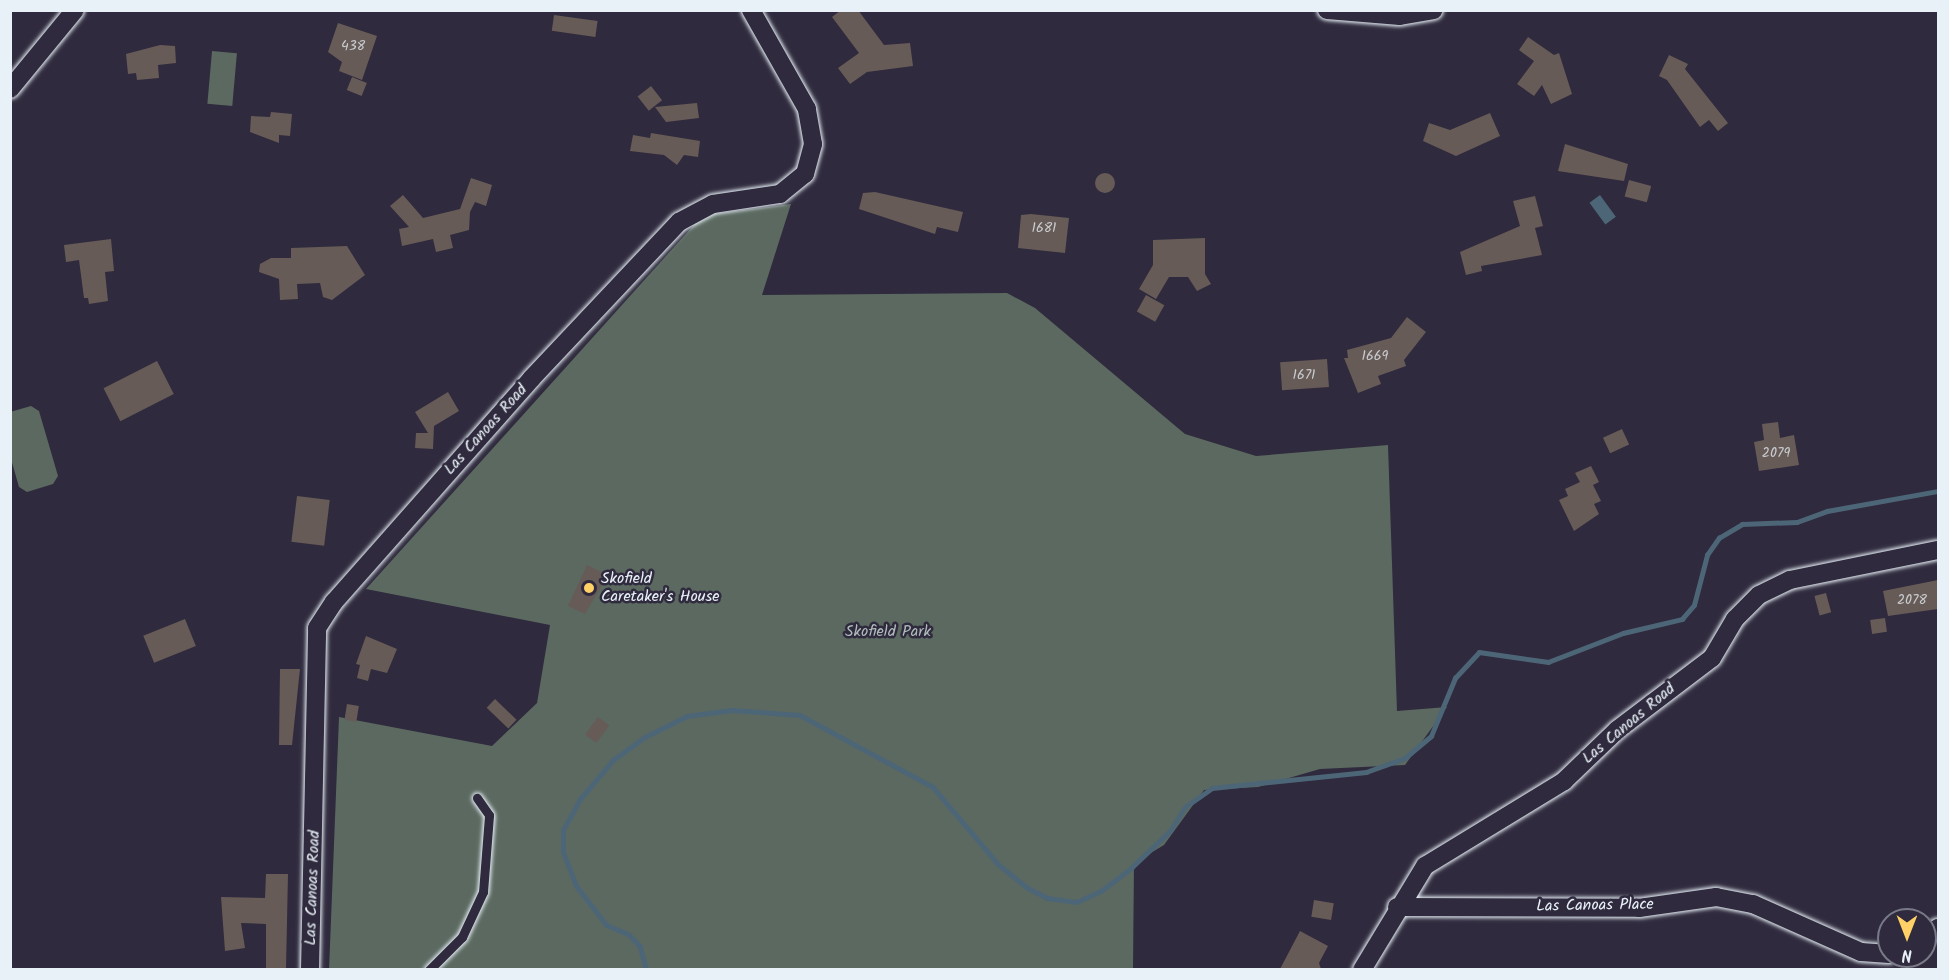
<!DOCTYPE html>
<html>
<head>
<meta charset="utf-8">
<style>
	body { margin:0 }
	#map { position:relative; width:1949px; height:980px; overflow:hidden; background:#2f2a3d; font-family:Kalam,sans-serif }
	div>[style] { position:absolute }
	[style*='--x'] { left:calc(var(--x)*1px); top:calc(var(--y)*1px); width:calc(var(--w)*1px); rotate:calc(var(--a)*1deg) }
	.green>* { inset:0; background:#5b6960; transform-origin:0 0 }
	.water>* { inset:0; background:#4d6677; transform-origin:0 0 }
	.stream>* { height:4.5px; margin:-2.25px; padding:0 2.25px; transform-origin:2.25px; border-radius:2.25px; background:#4d6677 }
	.building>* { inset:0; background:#675b57; transform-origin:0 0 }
	.round { border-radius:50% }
	.roads { filter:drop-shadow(0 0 2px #e8f1f8) drop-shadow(0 0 2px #e8f1f8) }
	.service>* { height:9px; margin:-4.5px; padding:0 4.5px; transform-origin:4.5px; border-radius:4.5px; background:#2f2a3d }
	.minor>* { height:18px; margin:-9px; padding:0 9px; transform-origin:9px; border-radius:9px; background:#2f2a3d }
	.dots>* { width:16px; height:16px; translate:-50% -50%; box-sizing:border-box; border:3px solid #2f2a3d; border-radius:50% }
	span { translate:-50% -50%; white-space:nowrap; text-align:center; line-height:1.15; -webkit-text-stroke:5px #2f2a3d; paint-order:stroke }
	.number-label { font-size:14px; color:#c8ccd0 }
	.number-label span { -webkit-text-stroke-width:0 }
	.street-label { font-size:16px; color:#e8f1f8 }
	.poi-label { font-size:16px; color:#e8f1f8 }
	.left { translate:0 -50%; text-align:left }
	.park-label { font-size:16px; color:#b0bbbb }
	.frame { position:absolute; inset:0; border:12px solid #e8f1f8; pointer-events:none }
	.north { position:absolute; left:1877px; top:908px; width:60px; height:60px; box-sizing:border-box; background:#2f2a3d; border:2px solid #797a88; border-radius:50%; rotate:180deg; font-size:16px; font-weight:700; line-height:24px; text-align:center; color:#e8f1f8 }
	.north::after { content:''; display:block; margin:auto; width:21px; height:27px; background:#ffd166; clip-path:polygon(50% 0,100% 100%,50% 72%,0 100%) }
</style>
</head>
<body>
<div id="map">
	<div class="green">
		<div style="left:212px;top:51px;width:25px;height:53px;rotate:5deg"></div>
		<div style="clip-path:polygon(791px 204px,762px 295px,1007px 293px,1035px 308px,1185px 434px,1256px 456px,1388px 445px,1397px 711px,1447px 707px,1405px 765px,1320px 769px,1258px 787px,1204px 790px,1164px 845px,1134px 863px,1133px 969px,329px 970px,339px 717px,492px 746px,537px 703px,550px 625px,366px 589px,703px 215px)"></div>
		<div style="clip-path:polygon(31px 406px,39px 411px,58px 476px,53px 484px,27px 492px,19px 487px,11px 459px,10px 412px)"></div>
	</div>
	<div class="water">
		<div style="left:1600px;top:195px;width:27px;height:13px;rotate:54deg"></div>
	</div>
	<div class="stream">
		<div style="--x:646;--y:970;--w:24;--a:-105"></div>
		<div style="--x:640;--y:947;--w:16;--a:-133"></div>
		<div style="--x:629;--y:935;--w:25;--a:-157"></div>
		<div style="--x:606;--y:925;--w:49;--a:-127.6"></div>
		<div style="--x:576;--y:886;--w:36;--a:-111"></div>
		<div style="--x:563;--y:852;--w:22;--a:-90"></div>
		<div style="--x:563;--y:830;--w:37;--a:-61"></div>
		<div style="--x:581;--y:798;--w:50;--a:-49.9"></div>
		<div style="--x:613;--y:760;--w:39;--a:-36"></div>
		<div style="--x:645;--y:737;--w:47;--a:-26.6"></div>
		<div style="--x:687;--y:716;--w:45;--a:-7.6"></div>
		<div style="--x:732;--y:710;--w:68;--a:4.2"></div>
		<div style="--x:800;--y:715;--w:151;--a:28.4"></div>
		<div style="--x:933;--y:787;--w:101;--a:49.8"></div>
		<div style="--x:998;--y:864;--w:38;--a:39"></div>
		<div style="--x:1028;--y:888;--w:22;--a:27"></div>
		<div style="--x:1048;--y:898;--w:29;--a:8"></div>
		<div style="--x:1077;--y:902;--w:26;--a:-25"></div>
		<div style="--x:1101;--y:891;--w:38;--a:-37"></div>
		<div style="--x:1131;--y:868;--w:54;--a:-43.5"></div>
		<div style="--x:1170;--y:831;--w:28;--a:-58"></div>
		<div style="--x:1185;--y:807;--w:33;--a:-35"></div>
		<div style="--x:1212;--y:788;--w:155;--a:-5.9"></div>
		<div style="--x:1366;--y:772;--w:41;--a:-19.7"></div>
		<div style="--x:1405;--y:758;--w:34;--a:-40"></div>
		<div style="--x:1431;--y:736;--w:63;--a:-67.5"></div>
		<div style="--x:1455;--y:678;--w:35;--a:-47"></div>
		<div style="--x:1479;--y:652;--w:70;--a:8.2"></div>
		<div style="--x:1548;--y:662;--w:80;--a:-21.1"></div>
		<div style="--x:1623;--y:633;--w:61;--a:-13.3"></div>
		<div style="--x:1682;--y:619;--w:18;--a:-49"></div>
		<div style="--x:1694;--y:605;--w:52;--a:-75.4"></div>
		<div style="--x:1707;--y:555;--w:21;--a:-55"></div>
		<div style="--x:1719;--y:538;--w:27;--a:-31"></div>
		<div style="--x:1742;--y:524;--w:55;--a:-2.1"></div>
		<div style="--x:1797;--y:522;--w:32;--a:-20"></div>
		<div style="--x:1827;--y:511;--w:113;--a:-10.2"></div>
	</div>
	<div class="building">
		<div style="clip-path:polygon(841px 10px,858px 10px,884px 45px,910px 43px,913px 66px,867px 72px,850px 84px,838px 68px,859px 53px,832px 17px)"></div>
		<div style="left:554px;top:15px;width:44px;height:16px;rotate:8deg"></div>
		<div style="clip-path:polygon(338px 23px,377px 36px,362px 80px,339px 71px,342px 62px,328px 52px)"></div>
		<div style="clip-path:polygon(1528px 37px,1554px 55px,1559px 53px,1572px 94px,1551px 104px,1542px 85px,1534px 96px,1517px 84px,1534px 61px,1519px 50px)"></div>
		<div style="clip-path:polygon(160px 45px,175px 46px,176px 63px,158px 65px,159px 78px,137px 80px,136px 73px,128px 74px,126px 54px)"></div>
		<div style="clip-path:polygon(1669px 55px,1688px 64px,1685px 69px,1728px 123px,1718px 131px,1709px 120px,1700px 127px,1667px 80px,1659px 76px)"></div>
		<div style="left:352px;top:77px;width:16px;height:14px;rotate:22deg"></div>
		<div style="left:651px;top:86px;width:18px;height:17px;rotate:52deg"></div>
		<div style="clip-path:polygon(697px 103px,699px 118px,666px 122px,655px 107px)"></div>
		<div style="clip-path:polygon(271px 112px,292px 114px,290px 136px,279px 135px,279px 143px,250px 132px,251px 116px,270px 117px)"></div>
		<div style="clip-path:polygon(1490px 113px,1500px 136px,1456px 156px,1423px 141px,1429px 123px,1450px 130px)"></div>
		<div style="clip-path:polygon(651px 133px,700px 141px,698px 157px,684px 155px,677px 165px,664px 155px,630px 151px,633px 135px,650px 138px)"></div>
		<div style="clip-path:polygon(1565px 144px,1628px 164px,1624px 181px,1558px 171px)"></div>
		<div class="round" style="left:1095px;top:173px;width:20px;height:20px"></div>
		<div style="clip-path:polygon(471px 178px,492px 185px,486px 206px,475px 202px,470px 212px,469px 230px,450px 235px,453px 248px,436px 252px,433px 239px,402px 246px,399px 229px,409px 227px,390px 206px,403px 195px,423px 218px,460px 209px)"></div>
		<div style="left:1629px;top:180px;width:23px;height:17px;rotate:15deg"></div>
		<div style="clip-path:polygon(875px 192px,963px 212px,958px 232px,937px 227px,935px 234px,859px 209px,863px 193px)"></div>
		<div style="clip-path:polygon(1535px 196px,1543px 226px,1535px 228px,1542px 255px,1481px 266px,1482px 271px,1466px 275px,1460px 252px,1520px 226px,1513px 201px)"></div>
		<div style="clip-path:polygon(1031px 214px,1069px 218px,1065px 253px,1018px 248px,1021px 215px)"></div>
		<div style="clip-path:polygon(1205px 238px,1205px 274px,1211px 284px,1197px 291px,1188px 277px,1169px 277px,1156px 299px,1139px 289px,1153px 265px,1153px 240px)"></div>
		<div style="clip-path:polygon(111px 239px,114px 271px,105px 272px,108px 301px,89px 304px,88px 298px,84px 298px,79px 260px,66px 262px,64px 245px)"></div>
		<div style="clip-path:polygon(347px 246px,365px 275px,332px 300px,323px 297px,320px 283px,297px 284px,298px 299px,280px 300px,279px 279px,259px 272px,260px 264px,271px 258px,291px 258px,291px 248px)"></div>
		<div style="left:1146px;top:295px;width:21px;height:19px;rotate:29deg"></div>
		<div style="clip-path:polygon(1407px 317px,1426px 332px,1404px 360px,1406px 366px,1378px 376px,1381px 384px,1358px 393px,1344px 358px,1348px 358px,1347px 350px,1391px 338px)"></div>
		<div style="left:1327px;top:359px;width:28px;height:47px;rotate:86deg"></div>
		<div style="left:157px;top:361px;width:37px;height:60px;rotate:63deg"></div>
		<div style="clip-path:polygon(448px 392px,459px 411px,434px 426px,433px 449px,415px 448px,416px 433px,428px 433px,415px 412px)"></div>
		<div style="clip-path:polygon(1778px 422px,1780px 438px,1794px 435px,1799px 465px,1759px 471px,1754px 442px,1764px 440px,1762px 424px)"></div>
		<div style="left:1622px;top:429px;width:17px;height:21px;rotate:65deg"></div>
		<div style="clip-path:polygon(1591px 466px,1599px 482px,1593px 485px,1601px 501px,1594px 504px,1599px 514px,1574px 531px,1559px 500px,1568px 496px,1565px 489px,1580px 482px,1575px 473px)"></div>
		<div style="left:297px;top:496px;width:33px;height:46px;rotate:7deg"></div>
		<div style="clip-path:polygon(587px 565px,608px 575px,585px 614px,568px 606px)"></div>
		<div style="clip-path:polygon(1938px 580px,1938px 609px,1888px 616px,1883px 591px)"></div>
		<div style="left:1826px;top:593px;width:20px;height:12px;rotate:75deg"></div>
		<div style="left:1885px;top:618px;width:14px;height:15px;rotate:82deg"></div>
		<div style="left:185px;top:619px;width:29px;height:45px;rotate:68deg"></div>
		<div style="clip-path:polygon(366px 636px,397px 649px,387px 673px,371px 669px,368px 681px,357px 678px,360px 665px,356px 664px)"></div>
		<div style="clip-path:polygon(280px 669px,300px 669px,292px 745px,279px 745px)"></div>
		<div style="left:495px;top:699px;width:30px;height:12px;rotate:44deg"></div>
		<div style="left:347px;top:704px;width:12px;height:16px;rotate:9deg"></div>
		<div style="left:598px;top:717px;width:14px;height:22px;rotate:36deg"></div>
		<div style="clip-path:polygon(266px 874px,288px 874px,286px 969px,266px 969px,266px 924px,241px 923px,245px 948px,225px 951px,221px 897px,265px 898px)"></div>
		<div style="left:1314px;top:900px;width:20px;height:17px;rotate:9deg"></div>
		<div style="clip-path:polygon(1300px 931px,1328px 946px,1319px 963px,1321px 969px,1280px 969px)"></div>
	</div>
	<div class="roads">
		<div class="service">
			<div style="--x:429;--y:970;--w:47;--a:-45"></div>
			<div style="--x:462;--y:937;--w:50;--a:-65"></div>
			<div style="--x:483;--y:892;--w:77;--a:-85.5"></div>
			<div style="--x:489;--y:815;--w:21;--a:-125"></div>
		</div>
		<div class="minor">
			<div style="--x:1327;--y:10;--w:73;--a:4.7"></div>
			<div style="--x:1400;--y:16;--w:34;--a:-10"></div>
			<div style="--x:10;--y:89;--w:102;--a:-50.6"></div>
			<div style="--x:1397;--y:907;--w:242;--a:0.2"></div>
			<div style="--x:1639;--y:908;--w:78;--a:-8.1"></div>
			<div style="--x:1716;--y:897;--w:38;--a:11"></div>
			<div style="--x:1753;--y:904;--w:118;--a:24"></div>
			<div style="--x:1861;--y:952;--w:28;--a:4"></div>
			<div style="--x:1925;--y:936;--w:15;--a:-32"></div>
			<div style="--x:310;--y:970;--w:342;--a:-88.8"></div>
			<div style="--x:317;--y:628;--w:31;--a:-57"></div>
			<div style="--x:334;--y:602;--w:298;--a:-48.5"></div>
			<div style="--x:531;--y:379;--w:216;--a:-46.7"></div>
			<div style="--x:679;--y:222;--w:38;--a:-28"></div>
			<div style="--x:713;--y:204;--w:68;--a:-8.5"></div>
			<div style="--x:780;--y:194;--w:32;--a:-39"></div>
			<div style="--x:805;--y:174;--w:31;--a:-75"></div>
			<div style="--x:813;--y:144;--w:36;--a:-100"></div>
			<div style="--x:807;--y:109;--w:114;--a:-119.5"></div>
			<div style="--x:1362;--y:970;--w:122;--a:-58.8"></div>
			<div style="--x:1425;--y:866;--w:163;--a:-31.4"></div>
			<div style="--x:1564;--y:781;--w:74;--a:-43.9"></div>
			<div style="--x:1617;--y:730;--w:119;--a:-37.2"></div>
			<div style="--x:1712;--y:658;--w:45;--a:-59.5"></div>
			<div style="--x:1735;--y:619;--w:34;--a:-45"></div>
			<div style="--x:1759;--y:595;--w:34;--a:-26"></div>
			<div style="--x:1790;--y:580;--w:151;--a:-11.5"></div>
		</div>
	</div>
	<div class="dots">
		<div style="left:589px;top:588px;background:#ffd166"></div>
	</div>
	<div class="number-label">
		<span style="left:353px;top:46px">438</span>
		<span style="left:1044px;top:228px">1681</span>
		<span style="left:1375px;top:356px">1669</span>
		<span style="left:1304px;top:375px">1671</span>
		<span style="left:1776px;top:453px">2079</span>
		<span style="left:1912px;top:600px">2078</span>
	</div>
	<div class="street-label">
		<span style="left:486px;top:430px;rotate:-48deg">Las Canoas Road</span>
		<span style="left:1629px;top:724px;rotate:-40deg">Las Canoas Road</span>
		<span style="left:313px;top:888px;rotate:-88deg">Las Canoas Road</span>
		<span style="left:1595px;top:906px;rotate:-1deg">Las Canoas Place</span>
	</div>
	<div class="poi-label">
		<span class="left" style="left:601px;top:588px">Skofield<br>Caretaker's House</span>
	</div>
	<div class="park-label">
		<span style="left:888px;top:632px">Skofield Park</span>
	</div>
	<div class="frame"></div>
	<div class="north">N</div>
</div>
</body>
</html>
